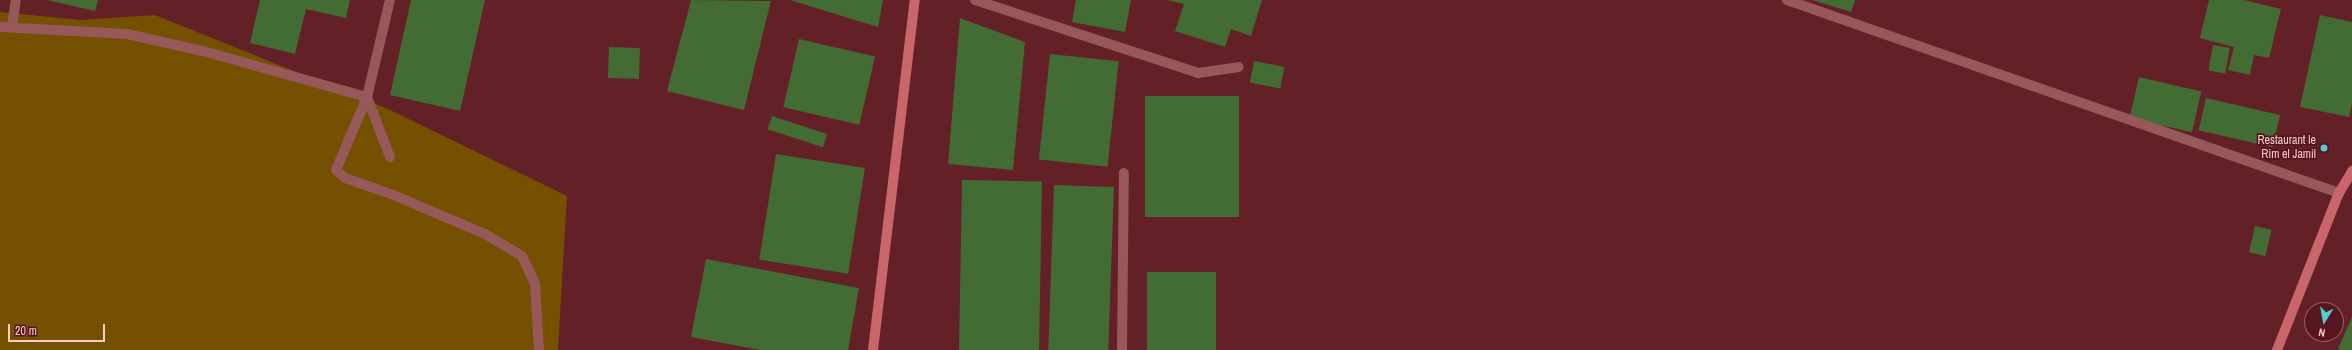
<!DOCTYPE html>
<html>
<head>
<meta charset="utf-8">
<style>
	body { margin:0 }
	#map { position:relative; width:2352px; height:350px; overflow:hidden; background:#632027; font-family:"Archivo Narrow",sans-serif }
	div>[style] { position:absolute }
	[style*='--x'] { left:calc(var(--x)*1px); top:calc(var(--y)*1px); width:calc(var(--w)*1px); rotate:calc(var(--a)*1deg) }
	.green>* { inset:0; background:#755001 }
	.building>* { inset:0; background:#426c34; transform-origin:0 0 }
	.service>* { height:10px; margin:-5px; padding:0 5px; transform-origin:5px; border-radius:5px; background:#97585a }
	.minor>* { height:10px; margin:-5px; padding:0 5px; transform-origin:5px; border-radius:5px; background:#97585a }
	.secondary>* { height:10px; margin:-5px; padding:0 5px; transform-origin:5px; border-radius:5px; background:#c9666b }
	.dots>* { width:11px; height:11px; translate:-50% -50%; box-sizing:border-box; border:2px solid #57151d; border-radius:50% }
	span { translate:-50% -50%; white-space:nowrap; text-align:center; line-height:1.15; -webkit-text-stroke:3.5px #57151d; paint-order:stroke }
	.poi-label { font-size:12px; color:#f6cccc }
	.right { translate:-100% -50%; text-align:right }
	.north { position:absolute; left:2304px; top:302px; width:40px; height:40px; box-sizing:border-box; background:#57151d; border:1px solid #975e63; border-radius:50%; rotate:191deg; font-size:11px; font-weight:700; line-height:16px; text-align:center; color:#f6cccc }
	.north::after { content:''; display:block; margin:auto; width:14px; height:18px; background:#52ccd0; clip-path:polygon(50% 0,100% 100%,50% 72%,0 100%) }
	.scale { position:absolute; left:8px; top:324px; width:97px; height:18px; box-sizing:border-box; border:2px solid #f6cccc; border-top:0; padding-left:5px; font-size:12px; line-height:14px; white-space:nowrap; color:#f6cccc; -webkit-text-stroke:3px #57151d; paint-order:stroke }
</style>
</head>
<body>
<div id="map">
	<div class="green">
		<div style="clip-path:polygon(0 12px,80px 20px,155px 15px,388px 109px,567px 196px,558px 350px,0 350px)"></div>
	</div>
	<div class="building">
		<div style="clip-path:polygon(47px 0,98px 0,95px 11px)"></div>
		<div style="clip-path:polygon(260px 0,350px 0,346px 18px,306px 9px,295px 54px,250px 43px)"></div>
		<div style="clip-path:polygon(411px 0,485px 0,460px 111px,390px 95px)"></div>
		<div style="clip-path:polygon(691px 0,771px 1px,744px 110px,667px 91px)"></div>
		<div style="clip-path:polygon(790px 0,883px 0,878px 27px)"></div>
		<div style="clip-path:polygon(1076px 0,1131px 0,1125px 32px,1072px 22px)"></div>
		<div style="clip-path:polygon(1166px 0,1262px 0,1251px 36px,1231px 29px,1225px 47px,1175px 31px,1184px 4px)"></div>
		<div style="clip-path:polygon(1812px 0,1855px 0,1851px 12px)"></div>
		<div style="clip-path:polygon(2209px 0,2244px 0,2281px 9px,2269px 58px,2254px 55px,2250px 75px,2228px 70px,2234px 47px,2200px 38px)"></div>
		<div style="clip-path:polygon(2320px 15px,2352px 22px,2352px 104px,2349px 117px,2300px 107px)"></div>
		<div style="clip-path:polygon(960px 18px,1025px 42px,1013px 170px,948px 164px)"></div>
		<div style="left:799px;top:39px;width:78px;height:70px;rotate:13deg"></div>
		<div style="left:2213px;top:45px;width:17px;height:26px;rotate:10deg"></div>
		<div style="left:609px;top:47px;width:31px;height:31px;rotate:2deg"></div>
		<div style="left:1050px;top:54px;width:69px;height:106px;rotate:6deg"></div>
		<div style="left:1254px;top:61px;width:31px;height:22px;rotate:11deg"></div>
		<div style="left:2139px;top:77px;width:64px;height:42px;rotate:13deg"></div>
		<div style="left:1145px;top:96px;width:94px;height:121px"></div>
		<div style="left:2206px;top:98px;width:76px;height:33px;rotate:13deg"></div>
		<div style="left:772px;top:116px;width:58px;height:14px;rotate:18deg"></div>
		<div style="left:776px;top:154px;width:90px;height:107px;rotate:9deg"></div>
		<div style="left:962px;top:180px;width:80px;height:170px;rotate:1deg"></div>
		<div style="left:1054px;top:185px;width:60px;height:165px;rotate:2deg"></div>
		<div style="left:2255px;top:226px;width:17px;height:27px;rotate:13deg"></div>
		<div style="clip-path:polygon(706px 259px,859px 288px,848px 350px,760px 350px,691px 337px)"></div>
		<div style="left:1216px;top:272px;width:78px;height:69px;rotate:90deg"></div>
		<div style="clip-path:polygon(2352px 317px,2352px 350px,2341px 350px,2338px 349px)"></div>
	</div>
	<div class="service">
		<div style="--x:0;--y:27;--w:127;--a:3.2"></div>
		<div style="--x:127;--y:34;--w:78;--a:12.6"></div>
		<div style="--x:203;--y:51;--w:170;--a:15.7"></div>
		<div style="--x:367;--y:97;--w:79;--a:113"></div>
		<div style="--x:336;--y:170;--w:12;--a:42"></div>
		<div style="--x:345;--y:178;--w:49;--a:19.2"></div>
		<div style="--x:391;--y:194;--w:102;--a:23.1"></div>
		<div style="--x:485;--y:234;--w:43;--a:30.7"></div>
		<div style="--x:522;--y:256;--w:31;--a:65"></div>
		<div style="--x:535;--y:284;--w:66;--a:86.5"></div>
	</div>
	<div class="minor">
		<div style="--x:975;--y:0;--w:235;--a:18.1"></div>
		<div style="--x:1198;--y:73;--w:41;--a:-8.3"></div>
		<div style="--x:1787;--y:0;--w:585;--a:19.27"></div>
		<div style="--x:12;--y:27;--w:27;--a:-82"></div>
		<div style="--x:390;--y:157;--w:64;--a:-111"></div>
		<div style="--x:367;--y:97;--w:100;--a:-76.7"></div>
		<div style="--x:1122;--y:350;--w:177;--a:-89.4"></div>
	</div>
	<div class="secondary">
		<div style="--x:873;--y:350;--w:353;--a:-83.2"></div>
		<div style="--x:2277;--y:350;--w:169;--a:-68.5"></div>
		<div style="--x:2339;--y:193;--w:26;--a:-59"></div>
	</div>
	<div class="dots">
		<div style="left:2324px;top:148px;background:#52ccd0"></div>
	</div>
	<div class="poi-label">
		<span class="right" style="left:2316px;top:148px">Restaurant le<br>Rim el Jamil</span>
	</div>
	<div class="north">N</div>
	<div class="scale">20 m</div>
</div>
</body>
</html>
